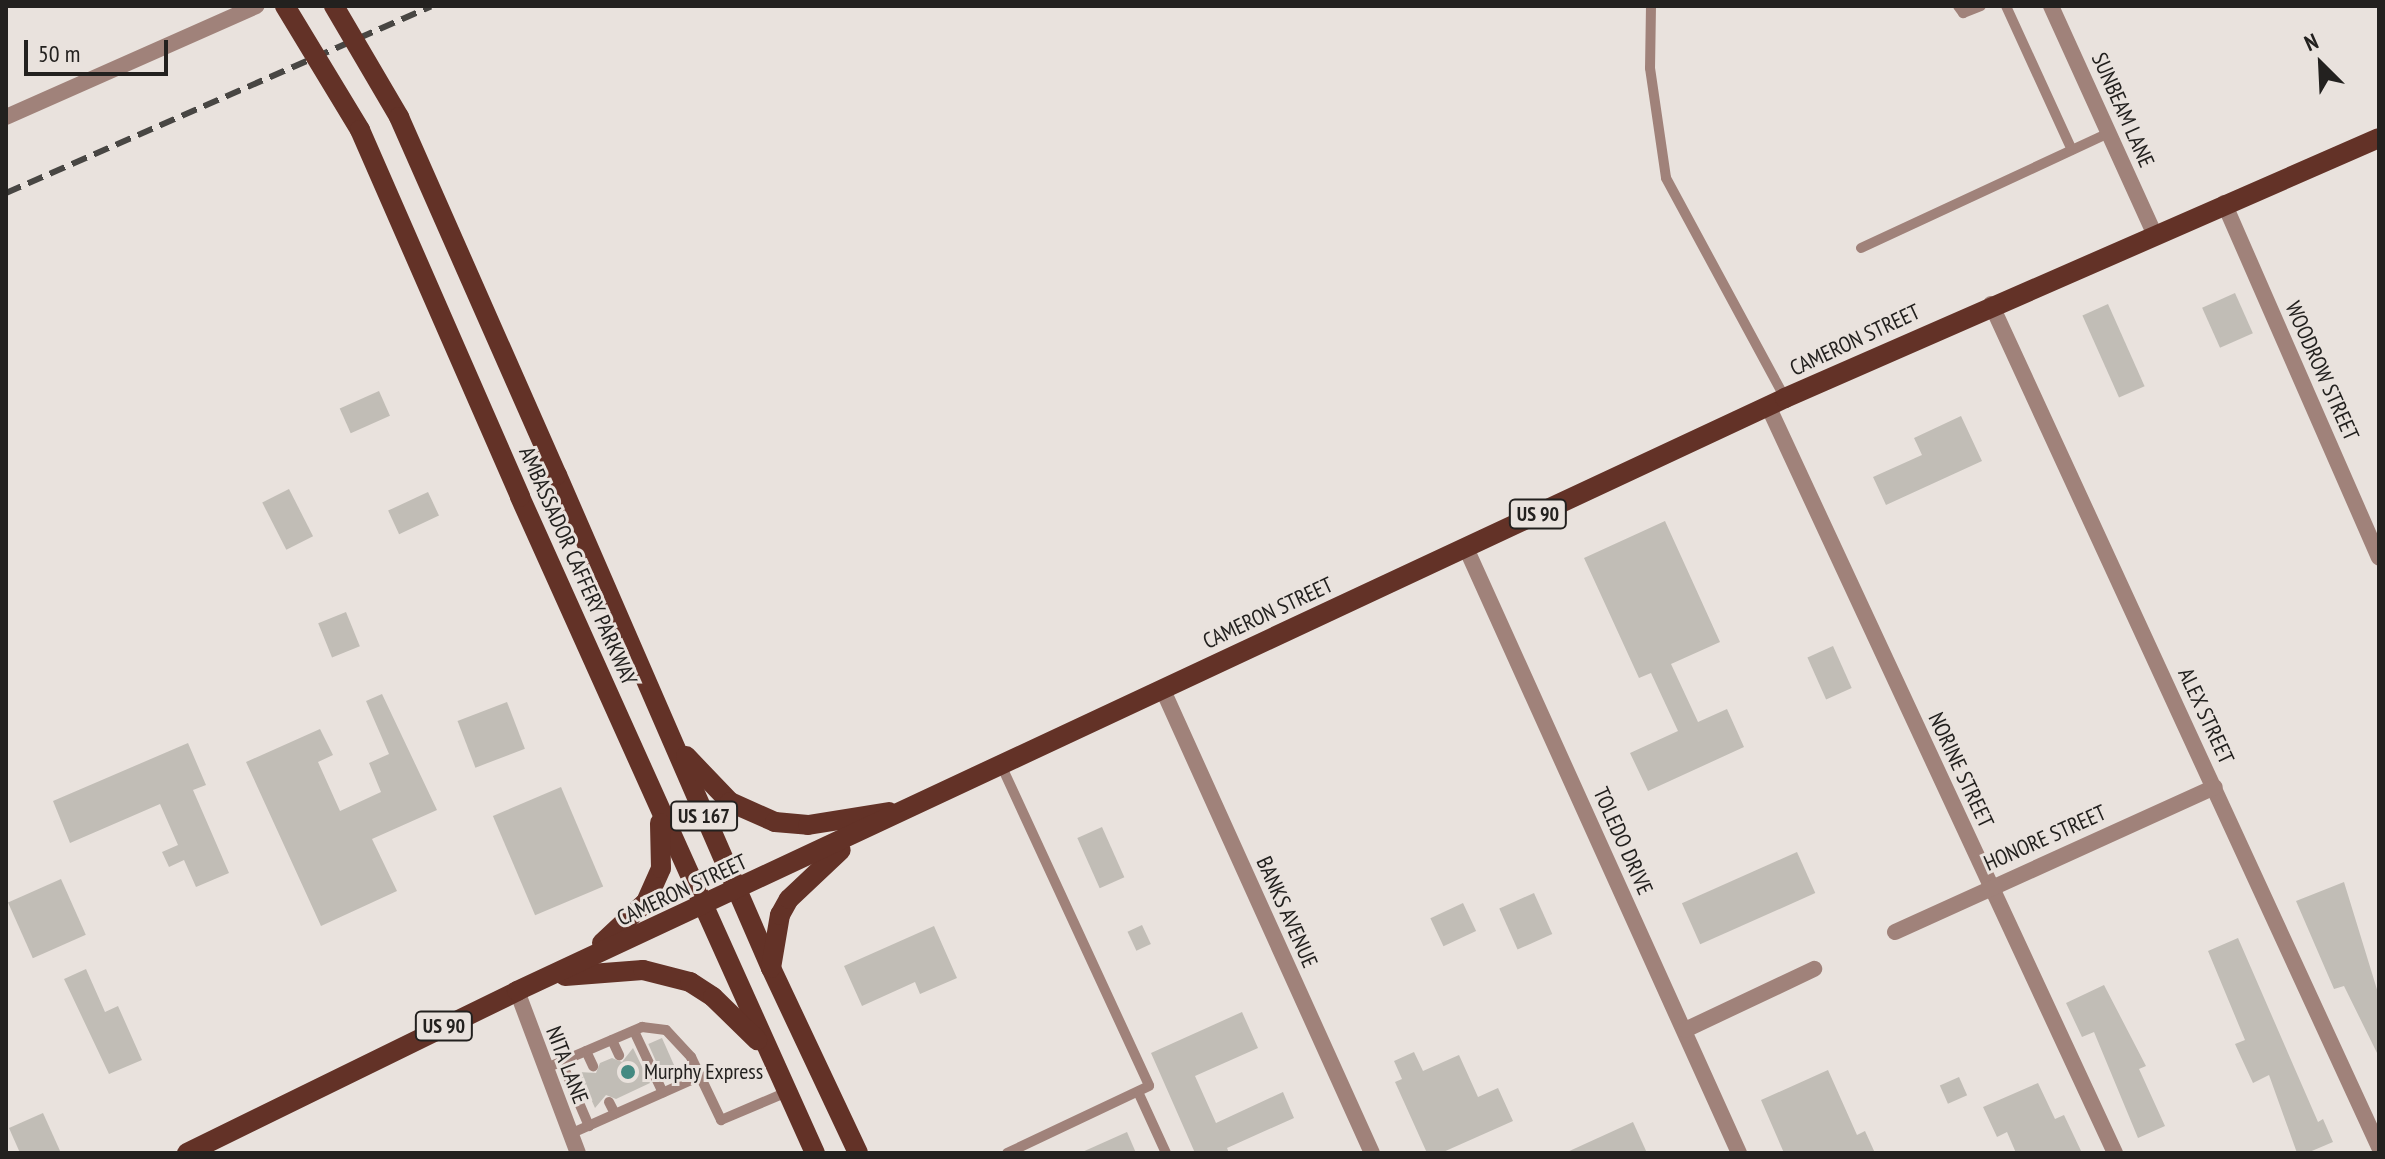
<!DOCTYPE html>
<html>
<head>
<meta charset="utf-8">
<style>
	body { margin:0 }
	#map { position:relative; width:2385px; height:1159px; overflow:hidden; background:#e9e2dd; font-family:"PT Sans Narrow",sans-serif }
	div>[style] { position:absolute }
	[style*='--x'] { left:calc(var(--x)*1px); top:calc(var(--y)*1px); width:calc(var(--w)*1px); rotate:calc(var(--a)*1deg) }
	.building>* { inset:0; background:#c1bdb6; transform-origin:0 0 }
	.lane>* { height:10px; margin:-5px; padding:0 5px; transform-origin:5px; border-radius:5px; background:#a0827a }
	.street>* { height:16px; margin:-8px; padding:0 8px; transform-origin:8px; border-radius:8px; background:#a0827a }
	.primary>* { height:20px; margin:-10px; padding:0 10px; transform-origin:10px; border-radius:10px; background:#633227 }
	.rail>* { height:6px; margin-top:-3px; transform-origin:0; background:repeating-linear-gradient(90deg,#484643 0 16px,transparent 0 24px) }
	.primary-bridge>* { height:20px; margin:-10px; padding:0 10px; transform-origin:10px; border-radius:10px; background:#633227 }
	.dots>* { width:22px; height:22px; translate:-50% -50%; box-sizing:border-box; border:4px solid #e9e2dd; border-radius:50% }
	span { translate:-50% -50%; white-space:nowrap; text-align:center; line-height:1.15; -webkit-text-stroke:6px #e9e2dd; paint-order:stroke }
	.shield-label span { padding:2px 6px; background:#e9e2dd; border:2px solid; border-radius:6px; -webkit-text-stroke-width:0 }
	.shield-label { font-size:20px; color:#23211f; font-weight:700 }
	.street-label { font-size:22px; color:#23211f }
	.poi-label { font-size:22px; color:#23211f }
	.left { translate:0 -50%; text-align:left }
	.frame { position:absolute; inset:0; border:8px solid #23211f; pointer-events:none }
	.north { position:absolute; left:2281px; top:24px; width:80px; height:80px; -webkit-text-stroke:6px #e9e2dd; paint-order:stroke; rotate:336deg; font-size:22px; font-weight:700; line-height:32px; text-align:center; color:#23211f }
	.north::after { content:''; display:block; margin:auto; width:28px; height:36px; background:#23211f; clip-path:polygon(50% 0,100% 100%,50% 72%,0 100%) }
	.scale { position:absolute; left:24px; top:40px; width:144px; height:36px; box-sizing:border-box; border:4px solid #23211f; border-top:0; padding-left:10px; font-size:24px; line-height:28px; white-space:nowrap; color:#23211f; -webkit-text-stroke:6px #e9e2dd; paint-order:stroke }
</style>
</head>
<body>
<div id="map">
	<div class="building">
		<div style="left:2235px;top:293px;width:44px;height:36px;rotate:66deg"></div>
		<div style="left:2108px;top:304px;width:90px;height:28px;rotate:66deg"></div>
		<div style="left:379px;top:391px;width:27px;height:43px;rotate:66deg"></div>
		<div style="clip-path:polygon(1961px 416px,1982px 461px,1886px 505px,1873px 477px,1922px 455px,1914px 438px)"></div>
		<div style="left:289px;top:489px;width:53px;height:30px;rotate:63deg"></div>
		<div style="left:428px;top:492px;width:26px;height:44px;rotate:65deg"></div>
		<div style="clip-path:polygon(1665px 521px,1720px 642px,1671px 664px,1698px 722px,1727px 709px,1744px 747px,1648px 791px,1630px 753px,1678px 731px,1651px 673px,1639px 678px,1584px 558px)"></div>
		<div style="left:346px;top:612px;width:37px;height:30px;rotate:68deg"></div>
		<div style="left:1833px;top:646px;width:46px;height:28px;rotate:66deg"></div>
		<div style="clip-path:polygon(382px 694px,437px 810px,372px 839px,397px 891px,321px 926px,246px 762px,320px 729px,333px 755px,318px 762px,340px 811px,381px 792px,369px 763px,389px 754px,366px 701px)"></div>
		<div style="left:507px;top:702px;width:50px;height:53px;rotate:69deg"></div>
		<div style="clip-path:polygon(188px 743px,206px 785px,193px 790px,229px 873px,196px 887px,184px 860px,169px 867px,162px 852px,178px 845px,160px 804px,70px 843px,53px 801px)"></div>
		<div style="left:561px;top:787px;width:108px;height:74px;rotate:67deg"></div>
		<div style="left:1102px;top:827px;width:55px;height:27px;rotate:66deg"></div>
		<div style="left:1797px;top:852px;width:45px;height:126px;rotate:66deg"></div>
		<div style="left:61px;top:879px;width:61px;height:58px;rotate:66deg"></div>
		<div style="clip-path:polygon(2344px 882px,2379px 996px,2379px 1057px,2344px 986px,2334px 989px,2296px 901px)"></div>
		<div style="left:1534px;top:893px;width:45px;height:38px;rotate:66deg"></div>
		<div style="left:1463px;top:903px;width:31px;height:36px;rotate:65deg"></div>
		<div style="left:1142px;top:925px;width:21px;height:16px;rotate:65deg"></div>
		<div style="clip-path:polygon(934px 926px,957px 978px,920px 994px,915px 982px,862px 1006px,844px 966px)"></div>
		<div style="clip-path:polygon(2238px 938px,2318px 1122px,2323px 1119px,2333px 1142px,2307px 1153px,2297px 1153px,2269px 1075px,2253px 1083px,2235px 1044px,2245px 1040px,2208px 951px)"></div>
		<div style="clip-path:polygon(86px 969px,105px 1012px,118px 1006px,142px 1060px,109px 1074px,64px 979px)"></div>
		<div style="clip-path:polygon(2104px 985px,2146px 1066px,2139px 1069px,2165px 1126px,2138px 1138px,2094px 1032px,2082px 1037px,2066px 1003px)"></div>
		<div style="clip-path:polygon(1242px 1012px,1258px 1048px,1195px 1076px,1216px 1123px,1283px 1092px,1294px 1118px,1227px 1148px,1229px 1153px,1195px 1153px,1151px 1053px)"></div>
		<div style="left:662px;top:1038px;width:36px;height:15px;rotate:66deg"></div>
		<div style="clip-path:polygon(633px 1048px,650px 1083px,616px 1099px,606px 1095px,595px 1108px,579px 1072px,596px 1073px,600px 1063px,612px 1058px,622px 1062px)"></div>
		<div style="clip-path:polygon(1414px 1052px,1423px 1071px,1459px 1055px,1478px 1097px,1498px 1088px,1513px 1121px,1441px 1153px,1427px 1153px,1395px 1082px,1402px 1079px,1394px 1061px)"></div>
		<div style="clip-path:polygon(1828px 1070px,1857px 1135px,1865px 1131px,1875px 1153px,1784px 1153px,1761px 1100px)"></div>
		<div style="left:1959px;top:1077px;width:20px;height:21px;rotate:66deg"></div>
		<div style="clip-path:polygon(2038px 1083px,2055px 1119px,2064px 1115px,2082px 1153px,2016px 1153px,2007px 1132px,1997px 1137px,1983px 1107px)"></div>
		<div style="clip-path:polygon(43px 1113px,61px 1153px,20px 1153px,9px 1128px)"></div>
		<div style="clip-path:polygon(1633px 1122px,1647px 1153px,1565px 1153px)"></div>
		<div style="clip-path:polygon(1127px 1132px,1136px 1153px,1080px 1153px)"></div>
	</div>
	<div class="lane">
		<div style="--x:1651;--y:6;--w:62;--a:90.9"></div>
		<div style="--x:1650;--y:68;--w:111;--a:81.7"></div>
		<div style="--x:1666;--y:178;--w:250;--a:61.6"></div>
		<div style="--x:1958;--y:6;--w:9;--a:54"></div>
		<div style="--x:1963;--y:13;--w:19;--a:-21"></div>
		<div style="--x:2006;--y:6;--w:158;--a:65.4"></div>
		<div style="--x:1861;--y:248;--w:273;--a:-24.9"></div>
		<div style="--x:1001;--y:765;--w:353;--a:65.2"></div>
		<div style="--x:1149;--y:1086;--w:157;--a:154.7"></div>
		<div style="--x:634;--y:1031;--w:68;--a:64.9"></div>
		<div style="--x:612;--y:1040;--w:17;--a:65"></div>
		<div style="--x:586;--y:1051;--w:17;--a:65"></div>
		<div style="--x:561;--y:1061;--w:71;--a:66.7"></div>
		<div style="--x:544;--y:1069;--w:107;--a:-23.2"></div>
		<div style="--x:642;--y:1027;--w:24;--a:7"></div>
		<div style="--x:666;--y:1030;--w:37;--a:47"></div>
		<div style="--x:691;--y:1057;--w:70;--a:64.5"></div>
		<div style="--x:721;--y:1120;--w:72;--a:-23"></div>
		<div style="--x:1139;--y:1094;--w:65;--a:65.4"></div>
		<div style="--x:609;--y:1102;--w:13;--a:63"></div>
		<div style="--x:570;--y:1134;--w:142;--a:-24"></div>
	</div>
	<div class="street">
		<div style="--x:2051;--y:6;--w:249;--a:65.6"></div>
		<div style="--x:6;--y:117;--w:274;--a:-23.9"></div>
		<div style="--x:2224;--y:203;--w:387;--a:66.4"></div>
		<div style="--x:1991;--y:304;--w:928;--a:65.29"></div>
		<div style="--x:1768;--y:406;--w:824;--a:65.08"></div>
		<div style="--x:1466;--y:548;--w:664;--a:65.71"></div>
		<div style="--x:1162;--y:688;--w:510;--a:65.7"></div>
		<div style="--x:1895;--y:932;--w:351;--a:-24.4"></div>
		<div style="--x:517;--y:991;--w:173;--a:69.4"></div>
		<div style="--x:1685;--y:1030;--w:143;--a:-25.3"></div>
	</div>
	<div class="primary">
		<div style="--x:557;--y:475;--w:537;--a:66.54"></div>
		<div style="--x:771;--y:968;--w:204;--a:64.8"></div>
		<div style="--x:520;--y:497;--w:719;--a:65.79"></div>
		<div style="--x:686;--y:756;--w:64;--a:46.3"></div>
		<div style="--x:730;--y:802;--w:49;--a:24"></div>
		<div style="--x:775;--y:822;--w:33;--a:5"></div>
		<div style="--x:808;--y:825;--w:82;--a:-9.1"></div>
		<div style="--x:602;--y:943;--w:60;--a:-43"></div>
		<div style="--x:646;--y:902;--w:37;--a:-66"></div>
		<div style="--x:661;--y:868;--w:45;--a:-91.3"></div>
		<div style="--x:771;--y:968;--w:54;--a:-80.4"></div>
		<div style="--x:780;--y:915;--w:18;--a:-61"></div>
		<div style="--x:789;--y:899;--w:71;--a:-43.3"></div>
		<div style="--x:565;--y:976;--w:78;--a:-4.4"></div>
		<div style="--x:643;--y:970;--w:49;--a:14.3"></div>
		<div style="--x:690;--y:982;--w:27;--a:33"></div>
		<div style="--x:713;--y:997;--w:62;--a:44.3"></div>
		<div style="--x:187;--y:1153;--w:368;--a:-26.1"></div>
		<div style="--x:517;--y:991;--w:1400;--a:-25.06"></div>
		<div style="--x:1785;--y:398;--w:648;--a:-23.64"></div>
	</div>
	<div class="rail">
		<div style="--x:6;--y:193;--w:464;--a:-23.7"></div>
	</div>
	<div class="primary-bridge">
		<div style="--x:285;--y:6;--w:145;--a:58.8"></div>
		<div style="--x:360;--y:130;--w:400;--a:66.4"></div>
		<div style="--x:334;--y:6;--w:129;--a:59.6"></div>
		<div style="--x:399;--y:117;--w:391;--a:66.2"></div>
	</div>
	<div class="dots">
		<div style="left:628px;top:1072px;background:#448a82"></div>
	</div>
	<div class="shield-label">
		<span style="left:1538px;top:514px">US 90</span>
		<span style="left:704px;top:816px">US 167</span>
		<span style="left:444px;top:1026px">US 90</span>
	</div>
	<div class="street-label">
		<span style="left:2123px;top:110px;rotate:66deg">SUNBEAM LANE</span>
		<span style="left:1855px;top:340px;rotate:-25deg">CAMERON STREET</span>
		<span style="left:2322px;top:371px;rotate:66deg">WOODROW STREET</span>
		<span style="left:578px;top:566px;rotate:66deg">AMBASSADOR CAFFERY PARKWAY</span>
		<span style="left:1268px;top:613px;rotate:-25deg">CAMERON STREET</span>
		<span style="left:2206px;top:716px;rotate:65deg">ALEX STREET</span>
		<span style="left:1961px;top:770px;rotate:65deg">NORINE STREET</span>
		<span style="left:2045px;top:838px;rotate:-24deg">HONORE STREET</span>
		<span style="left:1623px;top:841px;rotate:66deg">TOLEDO DRIVE</span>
		<span style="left:682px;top:890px;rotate:-25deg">CAMERON STREET</span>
		<span style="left:1287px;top:912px;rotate:66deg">BANKS AVENUE</span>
		<span style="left:567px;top:1065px;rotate:69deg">NITA LANE</span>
	</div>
	<div class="poi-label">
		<span class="left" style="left:644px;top:1072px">Murphy Express</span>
	</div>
	<div class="frame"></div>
	<div class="north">N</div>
	<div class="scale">50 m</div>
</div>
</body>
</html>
